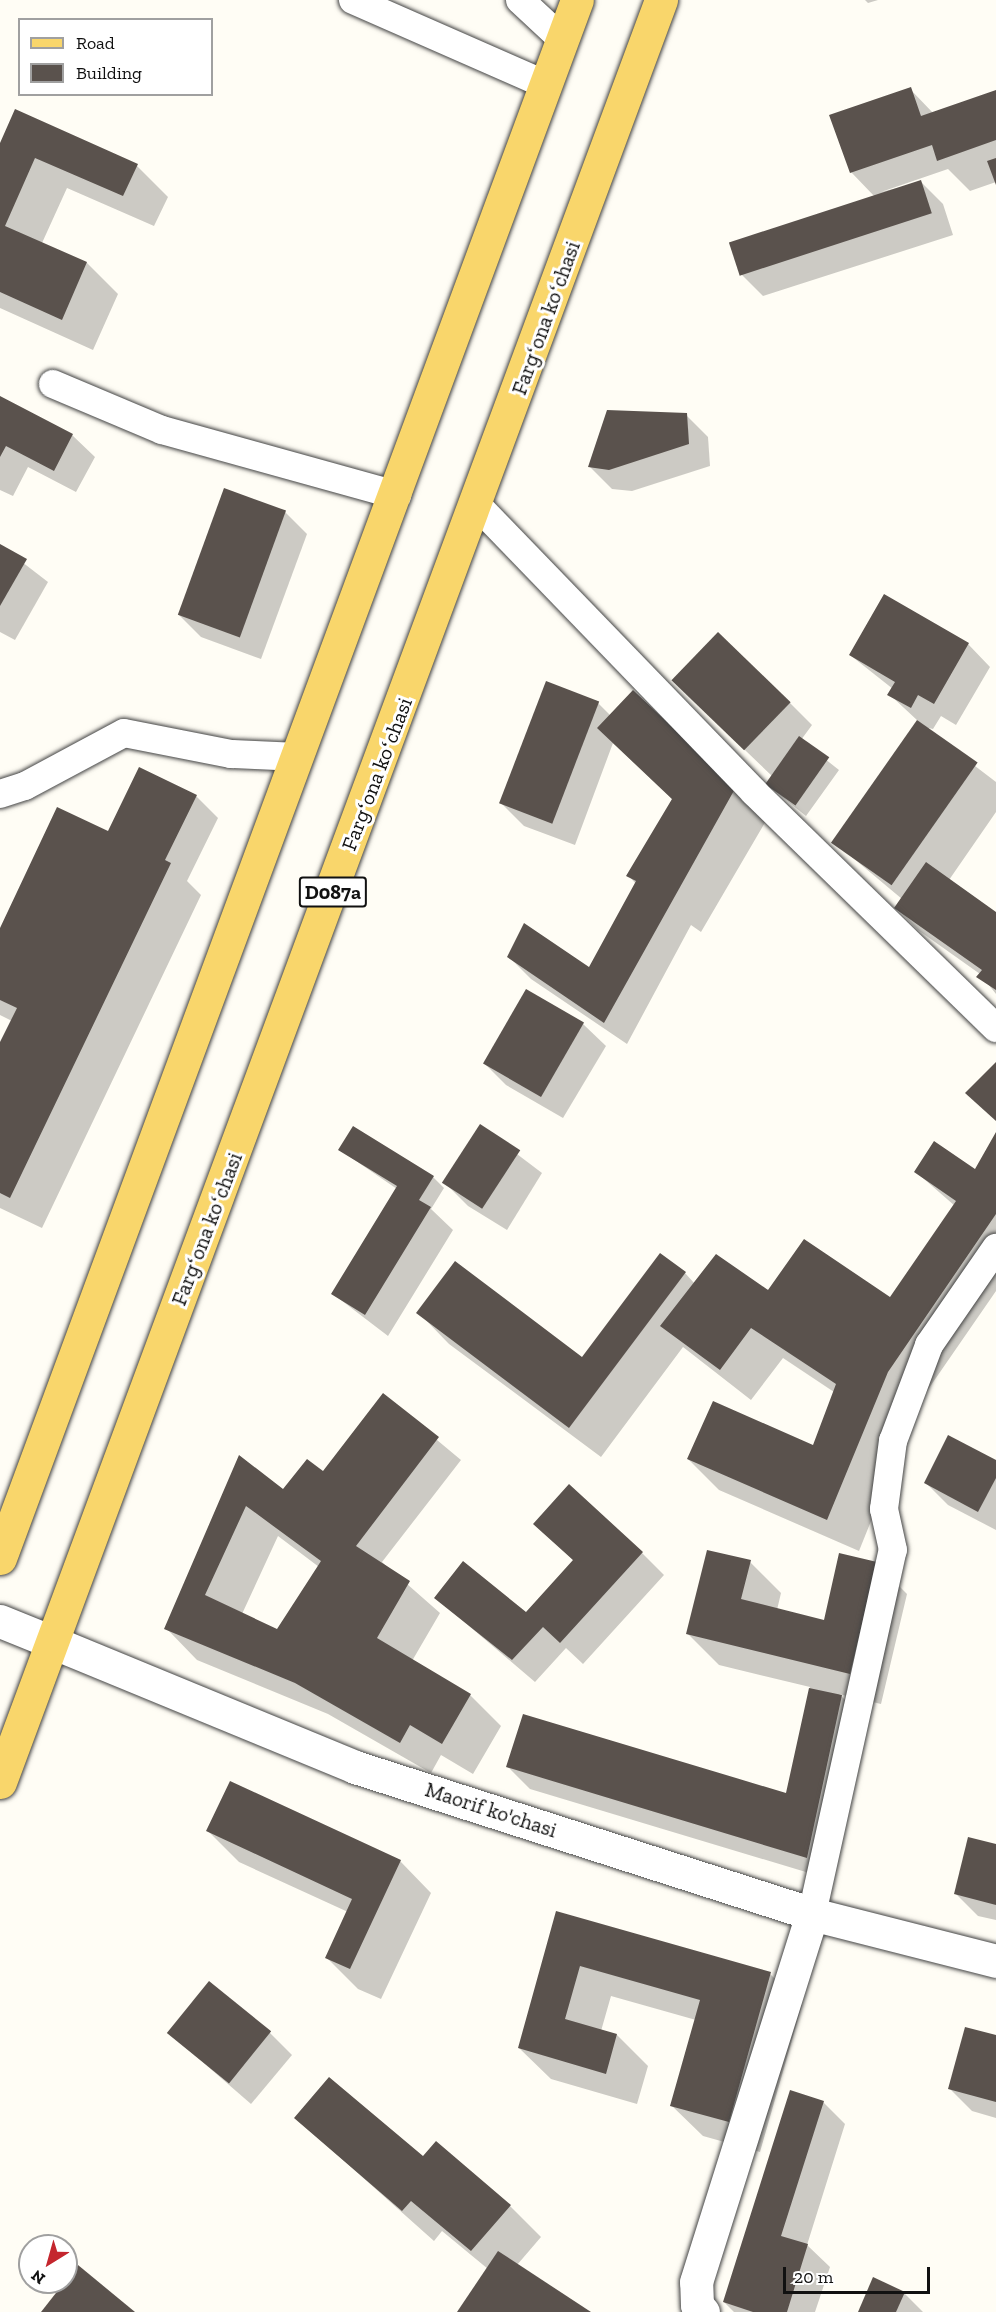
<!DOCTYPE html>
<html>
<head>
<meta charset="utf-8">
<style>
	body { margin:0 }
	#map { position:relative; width:996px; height:2312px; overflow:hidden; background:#fffdf5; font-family:"Zilla Slab",serif }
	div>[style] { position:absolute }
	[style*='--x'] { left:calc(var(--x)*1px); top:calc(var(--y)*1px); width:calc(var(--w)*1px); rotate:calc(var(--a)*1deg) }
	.shadow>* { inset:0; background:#0003 }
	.building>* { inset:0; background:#5a524d; transform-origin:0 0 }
	.roads { filter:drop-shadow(0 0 2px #444) drop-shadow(0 0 2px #444) }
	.service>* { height:28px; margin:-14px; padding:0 14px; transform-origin:14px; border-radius:14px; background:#fff }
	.minor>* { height:33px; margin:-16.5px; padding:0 16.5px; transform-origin:16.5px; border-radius:16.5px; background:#fff }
	.tertiary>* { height:33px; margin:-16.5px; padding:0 16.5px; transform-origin:16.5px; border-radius:16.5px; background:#fff }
	.primary>* { height:33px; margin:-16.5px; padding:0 16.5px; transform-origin:16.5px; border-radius:16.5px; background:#f9d66b }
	span { translate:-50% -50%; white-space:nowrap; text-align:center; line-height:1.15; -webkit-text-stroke:6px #fff; paint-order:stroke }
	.shield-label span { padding:2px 4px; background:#fff; border:2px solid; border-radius:4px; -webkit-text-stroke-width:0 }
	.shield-label { font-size:20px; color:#111; font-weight:700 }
	.street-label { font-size:21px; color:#111 }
	.legend { position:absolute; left:18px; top:18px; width:195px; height:78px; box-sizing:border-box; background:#fff; border:2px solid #a0a0a0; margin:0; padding:8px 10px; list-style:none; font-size:18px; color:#111 }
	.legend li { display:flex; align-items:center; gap:12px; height:30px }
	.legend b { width:30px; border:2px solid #a0a0a0 }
	.north { position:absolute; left:18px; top:2234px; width:60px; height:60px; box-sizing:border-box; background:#fff; border:2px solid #a0a0a0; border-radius:50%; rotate:217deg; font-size:16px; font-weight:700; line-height:24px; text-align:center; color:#111 }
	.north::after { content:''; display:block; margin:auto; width:21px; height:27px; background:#c4262e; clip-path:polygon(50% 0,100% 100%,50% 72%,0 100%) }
	.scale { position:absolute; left:783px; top:2267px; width:147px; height:27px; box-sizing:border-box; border:3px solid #111; border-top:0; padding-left:8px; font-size:18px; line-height:21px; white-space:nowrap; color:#111; -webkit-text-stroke:4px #fff; paint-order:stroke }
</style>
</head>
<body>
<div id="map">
	<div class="shadow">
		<div style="clip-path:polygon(865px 0,878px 0,868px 3px)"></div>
		<div style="clip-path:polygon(910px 89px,934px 114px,996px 91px,996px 182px,970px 191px,948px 169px,881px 192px,921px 182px,943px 204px,953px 235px,763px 296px,741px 274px,731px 243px,875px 197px,851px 172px)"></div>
		<div style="clip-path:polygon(0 147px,137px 166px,168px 197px,154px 226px,67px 188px,42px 243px,87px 263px,118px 294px,93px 350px,0 308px)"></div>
		<div style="clip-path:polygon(0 398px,72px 435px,95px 457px,76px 492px,28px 467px,13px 496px,0 490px)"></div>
		<div style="clip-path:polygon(686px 415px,708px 437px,710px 466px,632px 491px,612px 489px,590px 467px)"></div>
		<div style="clip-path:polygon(285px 512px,307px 534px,261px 659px,201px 637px,179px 615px)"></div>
		<div style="clip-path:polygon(0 545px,48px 582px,15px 640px,0 632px)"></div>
		<div style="clip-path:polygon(968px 644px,990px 667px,956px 725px,941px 716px,933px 729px,924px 727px,996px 782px,996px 812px,949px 880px,996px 914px,996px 994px,980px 974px,918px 930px,896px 908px,902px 899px,834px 842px,918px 721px,889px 694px,893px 689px,850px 655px)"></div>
		<div style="clip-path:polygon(633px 692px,767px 819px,701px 932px,691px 925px,627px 1044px,531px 979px,509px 957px,590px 969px,636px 884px,628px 875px,673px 800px,613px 743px,575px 845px,524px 826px,502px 804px,598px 703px,611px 716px)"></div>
		<div style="clip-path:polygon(695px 702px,790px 703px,812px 725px,801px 740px,839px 770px,806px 816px,766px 784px,772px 776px)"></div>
		<div style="clip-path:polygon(196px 796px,218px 818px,187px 881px,201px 895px,42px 1228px,0 1208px,0 1045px,12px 1021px,0 1015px,0 932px,114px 836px)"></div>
		<div style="clip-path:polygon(583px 1024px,606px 1046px,563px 1118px,506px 1085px,484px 1063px)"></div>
		<div style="clip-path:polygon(481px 1127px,542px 1173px,507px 1230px,468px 1206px,446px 1184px)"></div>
		<div style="clip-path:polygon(996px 1135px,996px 1291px,918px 1404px,859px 1551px,719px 1490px,688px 1459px,813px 1447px,834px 1392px,783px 1358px,751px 1400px,683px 1347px,601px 1457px,449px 1344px,418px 1312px,582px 1359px,685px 1273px,695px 1284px,890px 1299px,955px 1206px,916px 1172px,975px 1171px)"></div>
		<div style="clip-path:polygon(340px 1150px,433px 1177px,444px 1188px,431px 1209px,453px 1230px,388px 1336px,333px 1294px,397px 1189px)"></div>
		<div style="clip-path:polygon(evenodd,383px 1395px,461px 1460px,382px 1562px,440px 1613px,412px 1661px,470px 1695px,501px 1726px,473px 1774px,441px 1755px,431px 1773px,328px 1714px,197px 1660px,166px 1628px,240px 1458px,284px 1490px,323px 1473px,383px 1395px,278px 1536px,319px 1567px,278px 1630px,242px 1614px,278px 1536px)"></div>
		<div style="clip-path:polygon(996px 1462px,996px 1530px,948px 1505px,926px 1483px)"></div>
		<div style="clip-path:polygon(535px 1524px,642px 1553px,664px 1575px,583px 1664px,566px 1648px,535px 1682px,436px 1598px,526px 1614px,574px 1561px)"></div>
		<div style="clip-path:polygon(750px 1562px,781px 1593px,777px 1610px,825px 1621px,876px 1563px,907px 1594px,881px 1704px,839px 1694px,864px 1718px,829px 1879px,530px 1789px,508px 1767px,787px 1795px,810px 1687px,719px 1665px,687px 1633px)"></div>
		<div style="clip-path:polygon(208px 1831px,400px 1861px,431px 1893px,381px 1999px,358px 1989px,327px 1958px,348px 1912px,239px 1862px)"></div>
		<div style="clip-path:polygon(996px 1846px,996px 1920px,978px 1916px,956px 1894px)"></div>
		<div style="clip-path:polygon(557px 1913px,770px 1974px,802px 2005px,760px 2152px,703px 2136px,671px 2105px,696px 2020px,611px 1996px,601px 2031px,617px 2035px,648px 2066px,637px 2104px,551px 2079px,519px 2048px)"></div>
		<div style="clip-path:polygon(168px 2032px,270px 2033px,292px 2055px,251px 2104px)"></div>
		<div style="clip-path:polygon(996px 2037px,996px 2118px,972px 2111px,950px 2089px)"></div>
		<div style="clip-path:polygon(823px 2102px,845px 2124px,807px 2245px,830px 2267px,815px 2312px,734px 2312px,724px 2302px)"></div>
		<div style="clip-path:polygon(296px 2118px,423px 2158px,510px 2206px,541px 2237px,517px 2265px,588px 2312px,459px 2312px,488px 2269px,442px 2231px,434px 2241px)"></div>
		<div style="clip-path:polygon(904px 2293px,923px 2312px,859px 2312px)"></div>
	</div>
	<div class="building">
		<div style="clip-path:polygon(911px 87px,921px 116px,996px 90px,996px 140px,937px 161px,932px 145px,850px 173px,829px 115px)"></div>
		<div style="clip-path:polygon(15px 109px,138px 164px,123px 196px,35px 158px,5px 226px,87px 262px,62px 320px,0 292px,0 143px)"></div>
		<div style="clip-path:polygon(996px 158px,996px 185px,987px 161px)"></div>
		<div style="left:921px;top:180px;width:35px;height:202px;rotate:72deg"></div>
		<div style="clip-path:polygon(0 396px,73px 434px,54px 471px,6px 446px,0 457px)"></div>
		<div style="clip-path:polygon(607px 410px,687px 413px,689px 444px,609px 470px,588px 467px)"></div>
		<div style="left:224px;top:488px;width:66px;height:135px;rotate:20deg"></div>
		<div style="clip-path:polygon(0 544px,27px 559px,0 606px)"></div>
		<div style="clip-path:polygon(884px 594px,969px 643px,934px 704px,918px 695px,911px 708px,887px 695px,895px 682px,849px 655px)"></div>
		<div style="left:718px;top:632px;width:101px;height:67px;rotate:44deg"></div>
		<div style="left:546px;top:681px;width:57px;height:131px;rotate:21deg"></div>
		<div style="clip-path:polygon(633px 690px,736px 787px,604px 1023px,507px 957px,524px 923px,589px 967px,636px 881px,626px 876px,672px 799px,597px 728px)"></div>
		<div style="left:917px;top:720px;width:74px;height:150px;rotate:35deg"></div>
		<div style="left:799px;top:736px;width:37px;height:59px;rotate:35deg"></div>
		<div style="clip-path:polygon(139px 767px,197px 795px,165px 860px,171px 863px,10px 1198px,0 1193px,0 1042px,17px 1008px,0 1000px,0 928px,57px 807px,108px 831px)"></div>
		<div style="clip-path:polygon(926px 862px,996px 912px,996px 990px,976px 977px,982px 970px,894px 908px)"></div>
		<div style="left:526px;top:989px;width:67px;height:86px;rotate:30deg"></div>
		<div style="clip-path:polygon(996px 1062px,996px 1121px,965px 1093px)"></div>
		<div style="left:480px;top:1124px;width:48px;height:70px;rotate:33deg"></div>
		<div style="clip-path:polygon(353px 1126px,434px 1176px,419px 1200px,431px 1207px,365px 1315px,331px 1294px,397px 1186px,338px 1150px)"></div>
		<div style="clip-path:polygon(996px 1132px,996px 1214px,888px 1372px,827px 1520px,687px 1459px,713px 1401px,813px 1445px,836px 1384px,751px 1328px,720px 1370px,660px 1326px,716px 1254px,768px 1290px,804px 1239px,890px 1297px,956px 1201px,914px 1172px,934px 1141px,975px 1169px)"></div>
		<div style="clip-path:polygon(660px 1253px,686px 1272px,569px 1428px,416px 1313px,455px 1261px,582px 1357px)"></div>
		<div style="clip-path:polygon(evenodd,383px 1393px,439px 1437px,356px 1546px,410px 1581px,377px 1638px,471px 1694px,442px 1744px,410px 1725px,400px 1743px,295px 1683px,164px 1629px,239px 1455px,283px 1489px,307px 1459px,323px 1471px,383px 1393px,246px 1506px,321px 1561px,277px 1629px,205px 1595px,246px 1506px)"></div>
		<div style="clip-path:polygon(948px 1435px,996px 1460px,996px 1478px,978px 1512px,924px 1483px)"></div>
		<div style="clip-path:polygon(569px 1484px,643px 1552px,560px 1643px,543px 1627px,512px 1660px,434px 1598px,463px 1561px,526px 1612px,573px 1560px,533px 1524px)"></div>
		<div style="clip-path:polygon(707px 1550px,751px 1560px,741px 1599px,824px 1620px,839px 1553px,877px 1562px,850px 1674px,686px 1634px)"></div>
		<div style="clip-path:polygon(809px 1688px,842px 1695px,807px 1858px,506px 1767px,523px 1714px,786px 1793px)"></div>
		<div style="clip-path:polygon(230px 1781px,401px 1860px,350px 1969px,325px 1958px,352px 1899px,206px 1831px)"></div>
		<div style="clip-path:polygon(968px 1837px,996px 1844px,996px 1905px,954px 1894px)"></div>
		<div style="clip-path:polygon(556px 1911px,771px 1972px,729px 2122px,670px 2106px,700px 2000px,580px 1966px,565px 2019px,617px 2034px,606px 2074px,518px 2048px)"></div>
		<div style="left:209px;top:1981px;width:80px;height:67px;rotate:39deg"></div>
		<div style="clip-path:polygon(965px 2027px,996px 2035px,996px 2102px,948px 2089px)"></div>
		<div style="clip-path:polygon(329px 2077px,423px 2156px,436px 2141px,511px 2205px,471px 2251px,411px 2201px,402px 2211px,294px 2118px)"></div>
		<div style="clip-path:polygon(790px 2090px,824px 2101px,781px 2236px,808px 2244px,787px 2312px,753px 2312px,723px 2302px)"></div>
		<div style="clip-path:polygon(498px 2251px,591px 2312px,457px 2312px)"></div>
		<div style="clip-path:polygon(78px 2265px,135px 2312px,41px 2312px)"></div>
		<div style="clip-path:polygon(873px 2277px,905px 2292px,896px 2312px,858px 2312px)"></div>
	</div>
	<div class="roads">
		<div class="service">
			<div style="--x:353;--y:0;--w:212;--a:23.7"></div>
			<div style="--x:520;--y:0;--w:59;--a:42.9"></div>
			<div style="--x:53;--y:384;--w:118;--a:22.9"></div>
			<div style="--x:162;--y:430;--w:244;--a:15.5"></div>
			<div style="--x:477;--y:505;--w:399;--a:46"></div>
			<div style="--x:754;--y:792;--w:338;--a:44.3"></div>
			<div style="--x:0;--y:794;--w:26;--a:-18"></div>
			<div style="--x:25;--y:786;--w:112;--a:-28.2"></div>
			<div style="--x:124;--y:733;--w:109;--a:11.1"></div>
			<div style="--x:231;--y:754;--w:68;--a:2.5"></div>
			<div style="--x:812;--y:1914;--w:373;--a:-77.5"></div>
			<div style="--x:893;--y:1550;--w:42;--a:-102.4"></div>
			<div style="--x:884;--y:1509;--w:69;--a:-82.5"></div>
			<div style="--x:893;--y:1441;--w:103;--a:-69.4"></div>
			<div style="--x:929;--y:1345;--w:118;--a:-55.4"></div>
		</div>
		<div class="minor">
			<div style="--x:52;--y:1642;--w:328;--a:22.4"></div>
			<div style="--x:355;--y:1767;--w:480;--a:17.8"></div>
			<div style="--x:812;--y:1914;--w:190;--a:14.3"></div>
			<div style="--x:703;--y:2312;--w:9;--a:-131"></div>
			<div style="--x:697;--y:2305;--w:23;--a:-92"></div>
			<div style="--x:696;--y:2282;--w:386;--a:-72.5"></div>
		</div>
		<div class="tertiary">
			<div style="--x:0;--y:1621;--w:56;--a:22"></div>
		</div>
		<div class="primary">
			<div style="--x:0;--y:1558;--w:1661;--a:-69.68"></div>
			<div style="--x:0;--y:1782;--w:1901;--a:-69.65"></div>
		</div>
	</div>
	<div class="shield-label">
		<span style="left:333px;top:892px">D087a</span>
	</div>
	<div class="street-label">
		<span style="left:546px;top:318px;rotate:-70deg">Fargʻona koʻchasi</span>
		<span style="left:377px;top:774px;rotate:-69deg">Fargʻona koʻchasi</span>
		<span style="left:207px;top:1229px;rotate:-69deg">Fargʻona koʻchasi</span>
		<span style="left:491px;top:1810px;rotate:18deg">Maorif ko'chasi</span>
	</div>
	<ul class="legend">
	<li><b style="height:8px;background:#f9d66b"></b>Road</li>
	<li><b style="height:16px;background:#5a524d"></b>Building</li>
	</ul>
	<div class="north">N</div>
	<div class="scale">20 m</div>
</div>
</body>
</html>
